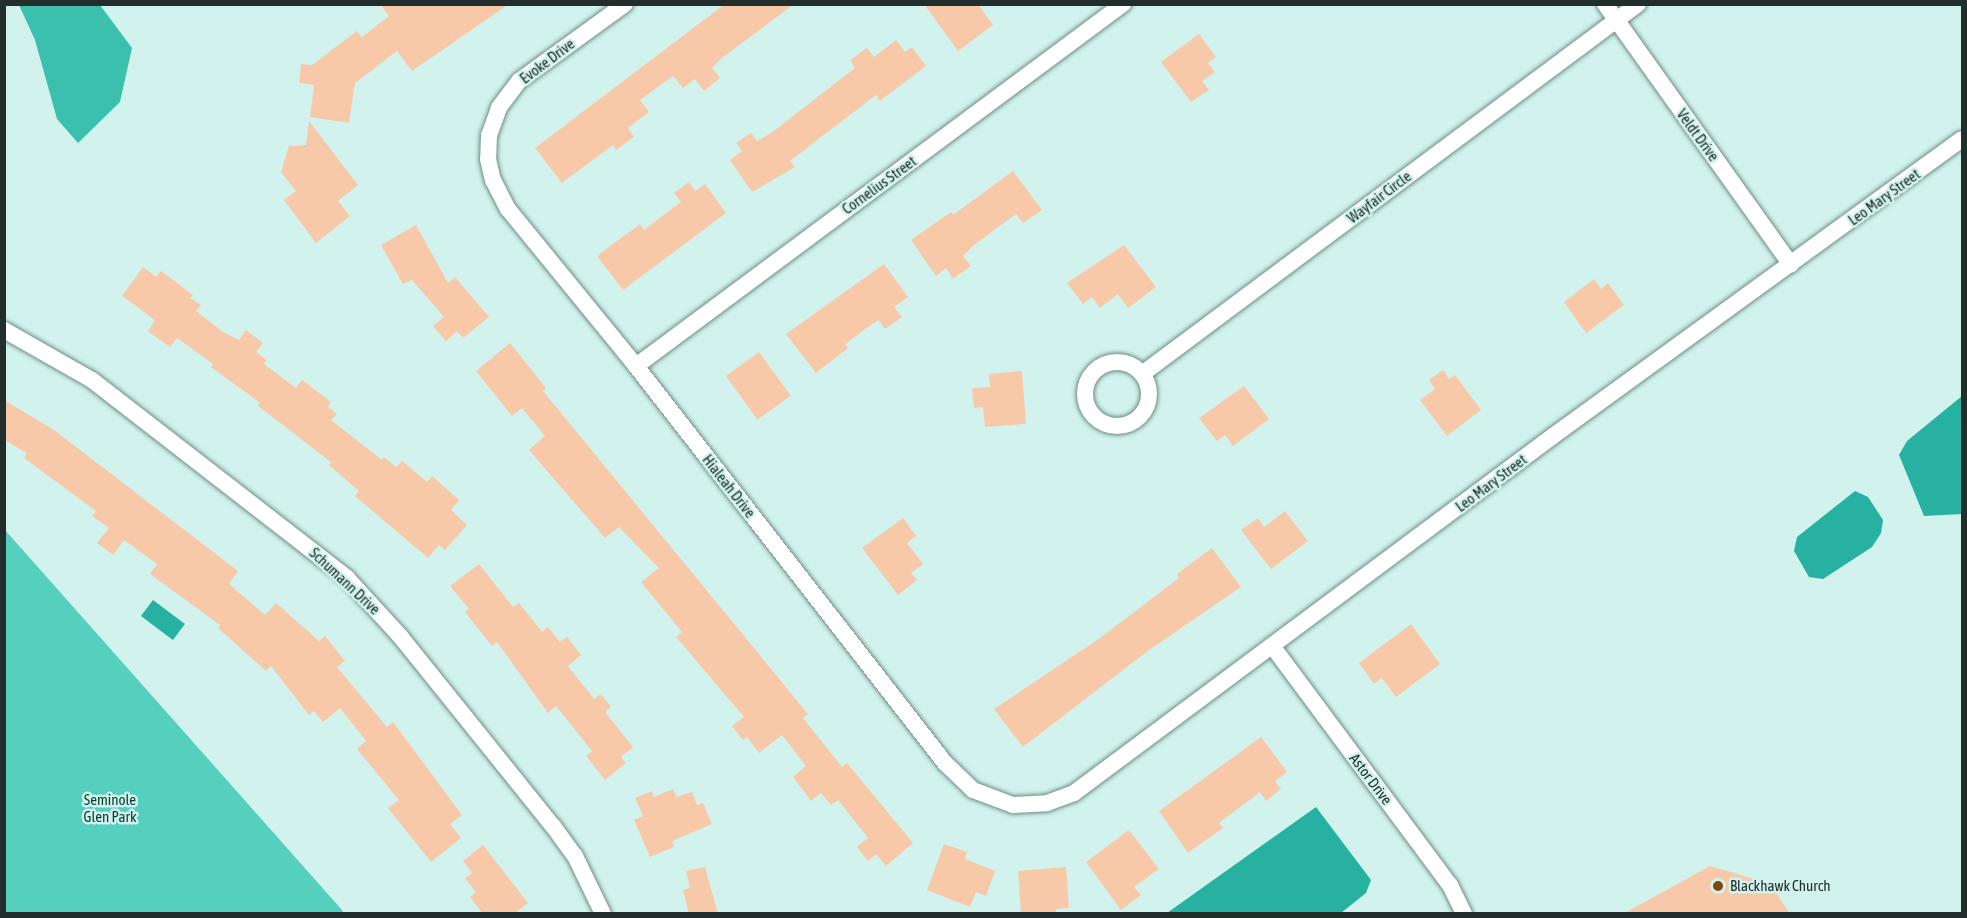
<!DOCTYPE html>
<html>
<head>
<meta charset="utf-8">
<style>
	body { margin:0 }
	#map { position:relative; width:1967px; height:918px; overflow:hidden; background:#d2f3ed; font-family:"Asap Condensed",sans-serif }
	div>[style] { position:absolute }
	[style*='--x'] { left:calc(var(--x)*1px); top:calc(var(--y)*1px); width:calc(var(--w)*1px); rotate:calc(var(--a)*1deg) }
	.green>* { inset:0; background:#55cfbe }
	.forest>* { inset:0; background:#3cc0ae }
	.water>* { inset:0; background:#26b1a0; transform-origin:0 0 }
	.building>* { inset:0; background:#f8c9a9; transform-origin:0 0 }
	.roads { filter:drop-shadow(0 0 2px #6f8d87) drop-shadow(0 0 2px #6f8d87) }
	.minor>* { height:16px; margin:-8px; padding:0 8px; transform-origin:8px; border-radius:8px; background:#fff }
	.minor>.ring { margin:-8px; padding:0; box-sizing:content-box; background:none; border:16px solid #fff; border-radius:50% }
	.dots>* { width:16px; height:16px; translate:-50% -50%; box-sizing:border-box; border:3px solid #d2f3ed; border-radius:50% }
	span { translate:-50% -50%; white-space:nowrap; text-align:center; line-height:1.15; -webkit-text-stroke:5px #d2f3ed; paint-order:stroke }
	.street-label { font-size:15px; color:#222e2c }
	.park-label { font-size:15px; color:#013e37 }
	.poi-label { font-size:15px; color:#222e2c }
	.left { translate:0 -50%; text-align:left }
	.frame { position:absolute; inset:0; border:6px solid #222e2c; pointer-events:none }
</style>
</head>
<body>
<div id="map">
	<div class="green">
		<div style="clip-path:polygon(5px 530px,342px 910px,343px 913px,5px 913px)"></div>
	</div>
	<div class="forest">
		<div style="clip-path:polygon(19px 5px,100px 5px,132px 48px,120px 102px,78px 143px,57px 119px,35px 40px)"></div>
	</div>
	<div class="water">
		<div style="clip-path:polygon(1962px 396px,1962px 514px,1924px 516px,1899px 455px,1907px 441px)"></div>
		<div style="clip-path:polygon(1855px 491px,1868px 497px,1883px 520px,1881px 533px,1872px 547px,1823px 579px,1809px 577px,1794px 551px,1797px 537px)"></div>
		<div style="left:153px;top:600px;width:40px;height:20px;rotate:37deg"></div>
		<div style="clip-path:polygon(1316px 807px,1371px 880px,1366px 893px,1341px 913px,1167px 913px)"></div>
	</div>
	<div class="building">
		<div style="clip-path:polygon(380px 4px,509px 4px,412px 71px,397px 51px,355px 83px,349px 123px,310px 117px,314px 85px,299px 83px,301px 64px,312px 65px,357px 31px,362px 37px,389px 16px)"></div>
		<div style="clip-path:polygon(725px 4px,794px 4px,722px 58px,712px 68px,720px 78px,704px 91px,695px 79px,683px 88px,673px 76px,640px 100px,649px 112px,628px 128px,634px 137px,616px 150px,613px 145px,562px 183px,535px 148px)"></div>
		<div style="clip-path:polygon(924px 4px,978px 4px,993px 25px,958px 51px)"></div>
		<div style="clip-path:polygon(1199px 34px,1216px 57px,1208px 63px,1215px 72px,1202px 81px,1209px 90px,1191px 102px,1161px 62px)"></div>
		<div style="clip-path:polygon(896px 40px,905px 52px,912px 47px,926px 66px,880px 101px,876px 95px,790px 161px,795px 167px,752px 192px,730px 160px,742px 151px,736px 143px,751px 133px,757px 141px,771px 133px,855px 68px,850px 60px,867px 48px,874px 57px)"></div>
		<div style="clip-path:polygon(309px 121px,358px 185px,338px 201px,350px 216px,316px 243px,284px 200px,296px 191px,281px 172px,289px 146px,306px 145px)"></div>
		<div style="clip-path:polygon(1013px 171px,1042px 210px,1023px 223px,1016px 214px,974px 245px,963px 256px,971px 266px,953px 279px,946px 268px,936px 276px,911px 240px,951px 212px,953px 215px)"></div>
		<div style="clip-path:polygon(689px 182px,695px 191px,705px 184px,726px 213px,623px 290px,597px 256px,640px 224px,644px 230px,681px 202px,674px 193px)"></div>
		<div style="clip-path:polygon(416px 225px,448px 283px,455px 277px,489px 317px,463px 338px,457px 331px,446px 341px,433px 326px,444px 317px,412px 280px,403px 284px,381px 245px)"></div>
		<div style="clip-path:polygon(1124px 245px,1156px 287px,1128px 308px,1118px 294px,1100px 308px,1092px 297px,1083px 304px,1067px 283px)"></div>
		<div style="clip-path:polygon(884px 264px,908px 297px,894px 307px,902px 317px,885px 329px,878px 320px,845px 344px,848px 348px,816px 373px,786px 334px)"></div>
		<div style="clip-path:polygon(143px 267px,156px 277px,161px 271px,193px 295px,190px 298px,201px 305px,196px 311px,223px 332px,239px 340px,246px 330px,263px 343px,256px 352px,267px 360px,264px 364px,296px 388px,302px 380px,331px 402px,328px 407px,337px 414px,331px 420px,382px 460px,384px 457px,396px 467px,402px 461px,427px 482px,432px 476px,459px 500px,451px 510px,467px 525px,445px 550px,439px 545px,428px 558px,355px 496px,359px 491px,329px 465px,331px 462px,258px 406px,260px 403px,211px 367px,213px 364px,177px 338px,170px 347px,148px 331px,155px 320px,122px 296px)"></div>
		<div style="clip-path:polygon(1594px 279px,1601px 289px,1608px 283px,1624px 305px,1586px 333px,1564px 302px)"></div>
		<div style="clip-path:polygon(510px 343px,546px 388px,543px 391px,808px 714px,803px 718px,842px 767px,847px 763px,913px 843px,886px 866px,876px 854px,868px 861px,857px 847px,868px 838px,838px 800px,831px 805px,821px 793px,811px 801px,793px 777px,806px 766px,782px 735px,759px 753px,747px 737px,743px 740px,732px 726px,744px 717px,676px 637px,682px 632px,641px 582px,659px 568px,619px 527px,605px 538px,529px 450px,545px 436px,522px 408px,512px 416px,476px 371px)"></div>
		<div style="left:759px;top:352px;width:54px;height:41px;rotate:54deg"></div>
		<div style="clip-path:polygon(1443px 370px,1449px 379px,1455px 375px,1481px 410px,1447px 436px,1420px 400px,1435px 389px,1429px 380px)"></div>
		<div style="clip-path:polygon(1022px 371px,1026px 424px,985px 427px,983px 407px,974px 408px,972px 388px,990px 387px,989px 374px)"></div>
		<div style="clip-path:polygon(1244px 386px,1269px 419px,1233px 446px,1225px 435px,1217px 441px,1199px 418px)"></div>
		<div style="clip-path:polygon(4px 400px,54px 430px,238px 571px,229px 584px,265px 615px,276px 603px,319px 641px,325px 636px,345px 661px,337px 667px,387px 727px,393px 722px,462px 815px,450px 824px,461px 838px,431px 862px,388px 808px,399px 800px,357px 749px,366px 741px,340px 708px,323px 722px,314px 711px,309px 715px,271px 666px,266px 671px,218px 628px,220px 625px,150px 574px,157px 564px,124px 540px,113px 555px,97px 543px,109px 528px,92px 516px,96px 511px,24px 458px,27px 453px,4px 440px)"></div>
		<div style="clip-path:polygon(1285px 511px,1308px 541px,1271px 569px,1241px 530px,1258px 518px,1264px 527px)"></div>
		<div style="clip-path:polygon(903px 518px,916px 536px,907px 543px,923px 564px,911px 573px,917px 580px,898px 595px,862px 548px)"></div>
		<div style="clip-path:polygon(1212px 548px,1241px 587px,1145px 653px,1023px 747px,994px 709px,1100px 638px,1179px 578px,1177px 574px)"></div>
		<div style="clip-path:polygon(479px 564px,513px 607px,519px 603px,542px 632px,548px 627px,560px 642px,567px 637px,581px 655px,568px 666px,594px 699px,601px 694px,611px 707px,605px 712px,633px 747px,621px 757px,626px 763px,605px 780px,586px 756px,592px 751px,556px 706px,548px 713px,497px 642px,492px 646px,465px 612px,469px 609px,450px 586px)"></div>
		<div style="clip-path:polygon(1411px 624px,1440px 664px,1396px 697px,1382px 678px,1374px 684px,1359px 663px)"></div>
		<div style="clip-path:polygon(1261px 737px,1287px 772px,1275px 781px,1281px 789px,1266px 801px,1260px 792px,1219px 823px,1223px 828px,1188px 853px,1159px 811px)"></div>
		<div style="clip-path:polygon(673px 789px,677px 797px,692px 792px,697px 805px,703px 803px,712px 824px,672px 841px,674px 847px,650px 857px,634px 820px,643px 816px,635px 798px,652px 791px,654px 797px)"></div>
		<div style="clip-path:polygon(1129px 830px,1159px 869px,1134px 887px,1141px 895px,1121px 910px,1086px 862px)"></div>
		<div style="clip-path:polygon(944px 844px,967px 852px,965px 859px,995px 871px,986px 896px,976px 892px,970px 907px,927px 890px)"></div>
		<div style="clip-path:polygon(483px 845px,528px 903px,514px 914px,483px 914px,470px 897px,476px 892px,465px 878px,472px 873px,463px 861px)"></div>
		<div style="clip-path:polygon(1710px 866px,1751px 878px,1777px 894px,1790px 914px,1623px 914px)"></div>
		<div style="clip-path:polygon(705px 867px,718px 914px,689px 914px,683px 890px,690px 888px,686px 871px)"></div>
		<div style="clip-path:polygon(1066px 867px,1069px 908px,1056px 909px,1056px 914px,1021px 912px,1018px 871px)"></div>
	</div>
	<div class="roads">
		<div class="minor">
			<div style="--x:625;--y:4;--w:131;--a:144"></div>
			<div style="--x:519;--y:81;--w:34;--a:127"></div>
			<div style="--x:499;--y:108;--w:29;--a:110"></div>
			<div style="--x:489;--y:135;--w:24;--a:92"></div>
			<div style="--x:488;--y:159;--w:22;--a:77"></div>
			<div style="--x:493;--y:180;--w:33;--a:63"></div>
			<div style="--x:508;--y:209;--w:203;--a:50.8"></div>
			<div style="--x:636;--y:366;--w:503;--a:52.11"></div>
			<div style="--x:945;--y:763;--w:39;--a:44"></div>
			<div style="--x:973;--y:790;--w:43;--a:20.6"></div>
			<div style="--x:1013;--y:805;--w:34;--a:-3"></div>
			<div style="--x:1047;--y:803;--w:29;--a:-20"></div>
			<div style="--x:1074;--y:793;--w:597;--a:-36.7"></div>
			<div style="--x:1553;--y:436;--w:505;--a:-35.99"></div>
			<div style="--x:1605;--y:4;--w:320;--a:54.5"></div>
			<div style="--x:4;--y:330;--w:101;--a:29.6"></div>
			<div style="--x:92;--y:380;--w:323;--a:37.8"></div>
			<div style="--x:347;--y:578;--w:79;--a:47.6"></div>
			<div style="--x:400;--y:636;--w:244;--a:51.2"></div>
			<div style="--x:553;--y:826;--w:37;--a:54"></div>
			<div style="--x:575;--y:856;--w:64;--a:64.2"></div>
			<div class="ring" style="left:1085px;top:362px;width:48px;height:48px"></div>
			<div style="--x:636;--y:366;--w:607;--a:-36.62"></div>
			<div style="--x:1142;--y:374;--w:619;--a:-36.72"></div>
			<div style="--x:1273;--y:647;--w:297;--a:53.4"></div>
			<div style="--x:1450;--y:885;--w:32;--a:64"></div>
		</div>
	</div>
	<div class="dots">
		<div style="left:1718px;top:886px;background:#844509"></div>
	</div>
	<div class="street-label">
		<span style="left:547px;top:61px;rotate:-37deg">Evoke Drive</span>
		<span style="left:1698px;top:135px;rotate:54deg">Veldt Drive</span>
		<span style="left:879px;top:185px;rotate:-36deg">Cornelius Street</span>
		<span style="left:1379px;top:197px;rotate:-37deg">Wayfair Circle</span>
		<span style="left:1884px;top:197px;rotate:-36deg">Leo Mary Street</span>
		<span style="left:1491px;top:483px;rotate:-37deg">Leo Mary Street</span>
		<span style="left:729px;top:486px;rotate:52deg">Hialeah Drive</span>
		<span style="left:345px;top:581px;rotate:43deg">Schumann Drive</span>
		<span style="left:1371px;top:779px;rotate:53deg">Astor Drive</span>
	</div>
	<div class="park-label">
		<span style="left:110px;top:808px">Seminole<br>Glen Park</span>
	</div>
	<div class="poi-label">
		<span class="left" style="left:1730px;top:886px">Blackhawk Church</span>
	</div>
	<div class="frame"></div>
</div>
</body>
</html>
